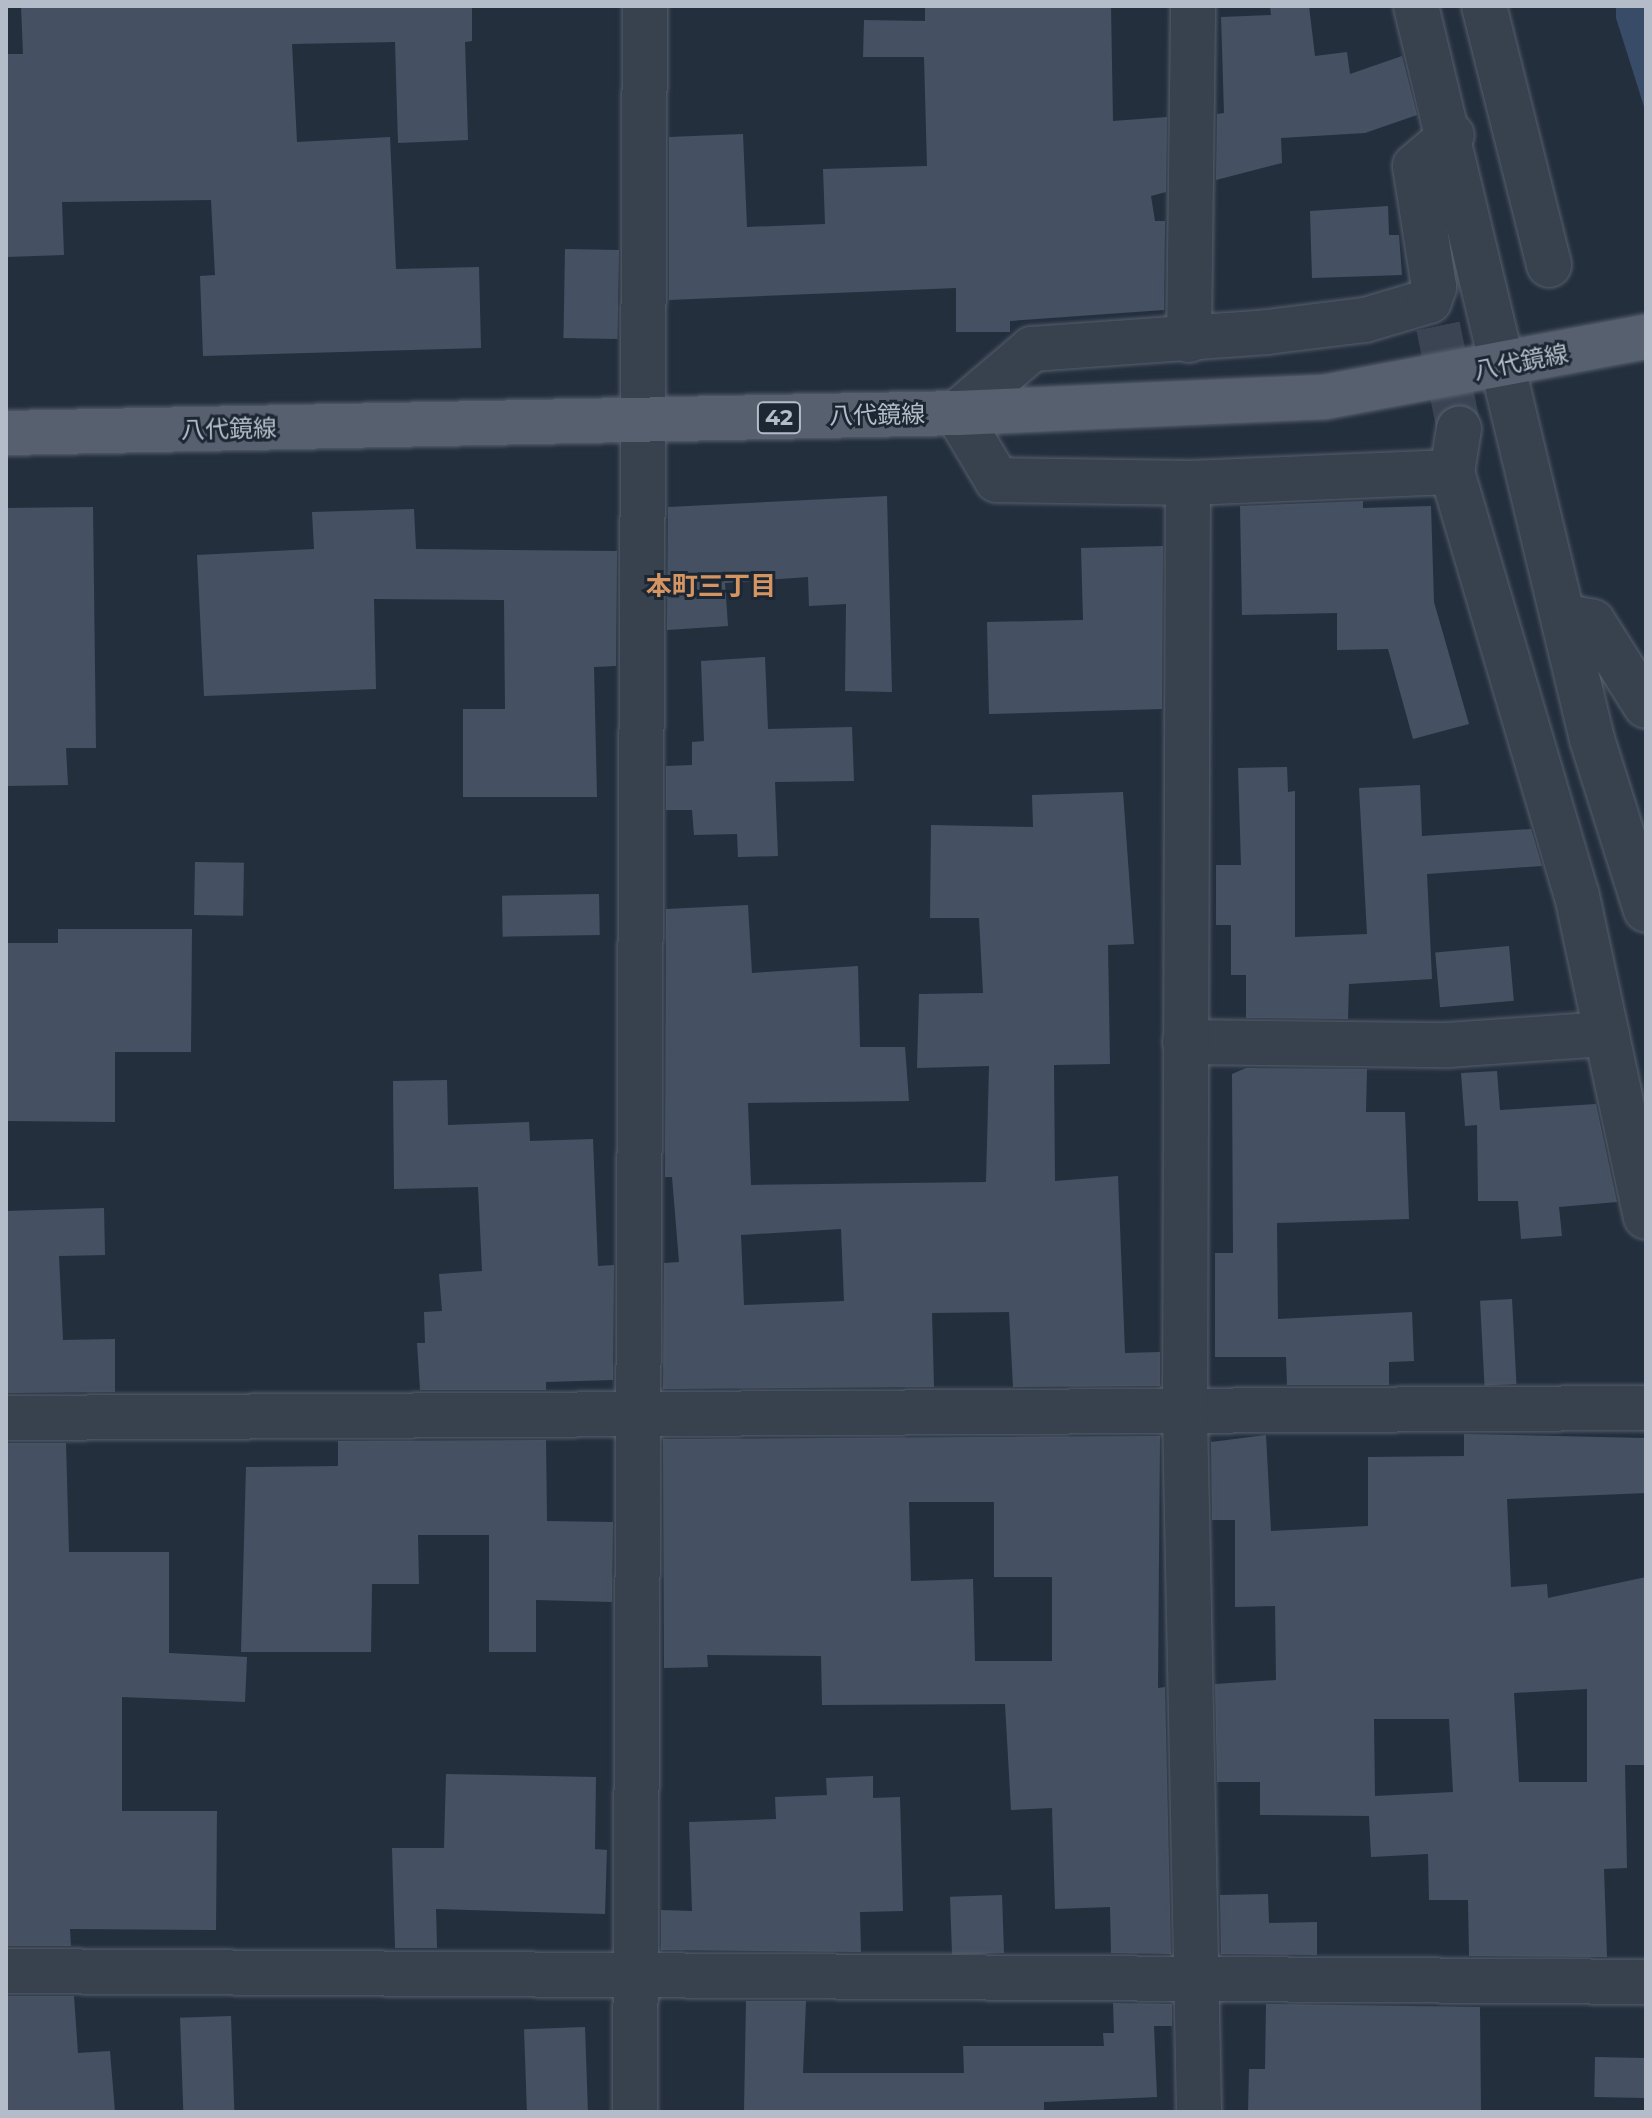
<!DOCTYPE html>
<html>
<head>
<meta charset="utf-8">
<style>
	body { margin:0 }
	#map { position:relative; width:1652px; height:2118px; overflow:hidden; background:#242f3e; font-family:Montserrat,"Noto Sans JP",sans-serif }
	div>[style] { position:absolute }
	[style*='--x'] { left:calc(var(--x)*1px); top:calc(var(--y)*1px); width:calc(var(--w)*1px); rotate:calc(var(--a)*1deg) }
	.water>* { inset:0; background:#394c67 }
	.building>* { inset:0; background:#455162; transform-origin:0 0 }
	.minor-tunnel>* { height:44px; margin-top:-22px; transform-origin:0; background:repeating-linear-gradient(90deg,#3a4453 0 44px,transparent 0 66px) }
	.roads { filter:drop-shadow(0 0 2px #565f6c) drop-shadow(0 0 2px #565f6c) }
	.minor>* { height:44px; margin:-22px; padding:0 22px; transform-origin:22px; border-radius:22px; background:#38414e }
	.major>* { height:44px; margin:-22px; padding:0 22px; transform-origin:22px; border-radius:22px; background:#56606e }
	span { translate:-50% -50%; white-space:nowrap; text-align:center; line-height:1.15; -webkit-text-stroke:6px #1d2633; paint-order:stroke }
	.shield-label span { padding:2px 6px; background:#1d2633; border:2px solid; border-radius:6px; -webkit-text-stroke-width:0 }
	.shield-label { font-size:22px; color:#b4bcc9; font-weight:700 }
	.street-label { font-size:24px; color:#b4bcc9 }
	.neighbourhood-label { font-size:26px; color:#d59563; font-weight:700 }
	.frame { position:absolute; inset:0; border:8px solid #b4bcc9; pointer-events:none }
</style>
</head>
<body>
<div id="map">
	<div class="water">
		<div style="clip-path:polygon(1616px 6px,1646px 6px,1646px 113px,1616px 18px)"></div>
	</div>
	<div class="building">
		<div style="clip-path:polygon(21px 6px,472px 6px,472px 41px,465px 42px,468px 140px,398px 143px,395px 42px,292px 44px,297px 142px,390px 137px,396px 269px,479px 267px,481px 348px,203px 356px,200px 276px,215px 275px,211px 200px,62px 202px,64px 255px,6px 257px,6px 54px,23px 54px)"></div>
		<div style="clip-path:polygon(925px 6px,1111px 6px,1113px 121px,1167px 117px,1166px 192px,1151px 196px,1155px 221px,1165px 221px,1164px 310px,1010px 321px,1010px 332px,956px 332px,956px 288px,669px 300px,669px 137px,743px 134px,747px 227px,825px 224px,823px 169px,927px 166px,924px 57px,863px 57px,864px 20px,925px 21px)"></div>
		<div style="clip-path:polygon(1270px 6px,1309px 6px,1315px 56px,1347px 52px,1350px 74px,1402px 56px,1417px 115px,1365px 133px,1281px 138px,1282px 163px,1216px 180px,1217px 114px,1224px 113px,1221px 17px,1271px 15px)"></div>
		<div style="clip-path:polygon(1388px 206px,1389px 235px,1399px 235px,1402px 275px,1312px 278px,1310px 211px)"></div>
		<div style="left:619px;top:250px;width:89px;height:54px;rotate:91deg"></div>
		<div style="clip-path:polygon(887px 496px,892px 692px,845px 691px,846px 604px,809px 606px,808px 577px,725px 583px,728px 626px,667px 630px,668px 507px)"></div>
		<div style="clip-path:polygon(1363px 501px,1363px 508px,1431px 506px,1434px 602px,1469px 724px,1413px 739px,1388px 649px,1337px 650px,1337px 613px,1242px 615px,1240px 506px)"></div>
		<div style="clip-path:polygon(93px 507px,96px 748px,66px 748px,68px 785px,7px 786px,6px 508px)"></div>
		<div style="clip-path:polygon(414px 509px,416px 549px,617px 551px,616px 666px,594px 667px,597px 797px,463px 797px,463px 709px,505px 709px,504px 600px,374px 599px,376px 689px,204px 696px,197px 555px,314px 549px,312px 512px)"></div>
		<div style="clip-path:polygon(1163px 546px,1162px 709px,989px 714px,987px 622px,1083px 620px,1081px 548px)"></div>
		<div style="clip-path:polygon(765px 657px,768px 729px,852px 727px,854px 781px,775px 782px,778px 856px,738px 857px,737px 834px,694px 835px,692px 810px,666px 810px,666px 766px,692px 765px,692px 742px,704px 741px,701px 661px)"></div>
		<div style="clip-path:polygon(1287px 767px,1288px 792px,1295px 791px,1295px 937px,1367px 934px,1359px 788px,1420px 785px,1422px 836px,1531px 829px,1542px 866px,1427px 874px,1432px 979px,1349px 984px,1348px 1019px,1246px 1018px,1246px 975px,1231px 975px,1231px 925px,1216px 925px,1216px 865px,1241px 865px,1238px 768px)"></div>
		<div style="clip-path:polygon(evenodd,1123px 792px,1134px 944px,1108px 945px,1110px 1064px,1054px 1065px,1055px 1181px,1118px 1176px,1125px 1353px,1160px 1352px,1160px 1386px,1013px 1387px,1009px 1312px,932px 1313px,934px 1387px,663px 1389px,664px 1263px,679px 1262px,672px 1177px,665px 1177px,666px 909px,748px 905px,752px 973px,858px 966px,860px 1047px,905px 1047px,909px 1101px,748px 1103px,751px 1185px,986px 1182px,989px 1066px,917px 1068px,919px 994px,983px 993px,979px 918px,930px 918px,931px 825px,1033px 827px,1032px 795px,1123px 792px,841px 1229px,844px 1301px,744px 1305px,741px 1235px,841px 1229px)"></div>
		<div style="left:195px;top:862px;width:49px;height:53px;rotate:1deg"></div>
		<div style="left:599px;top:894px;width:41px;height:97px;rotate:89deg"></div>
		<div style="clip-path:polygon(58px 929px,192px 929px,191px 1052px,115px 1052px,115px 1122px,6px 1121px,6px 943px,58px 943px)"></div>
		<div style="left:1509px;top:946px;width:55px;height:74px;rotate:85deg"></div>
		<div style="clip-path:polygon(1246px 1068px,1367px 1069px,1366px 1112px,1405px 1112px,1409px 1219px,1277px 1223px,1278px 1319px,1412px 1312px,1414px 1361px,1389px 1362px,1389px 1385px,1287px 1385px,1286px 1357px,1215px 1357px,1215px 1253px,1233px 1253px,1232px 1074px)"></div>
		<div style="clip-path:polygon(1497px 1071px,1500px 1110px,1596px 1104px,1617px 1202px,1559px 1207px,1562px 1236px,1521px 1239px,1518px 1201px,1478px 1201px,1477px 1125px,1465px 1126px,1461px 1073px)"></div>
		<div style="clip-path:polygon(447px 1080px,448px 1125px,529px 1122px,530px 1141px,593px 1139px,598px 1266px,614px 1265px,613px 1380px,546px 1382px,546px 1390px,420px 1390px,417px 1343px,425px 1343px,424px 1312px,442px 1311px,439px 1274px,482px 1271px,478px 1187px,394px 1189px,393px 1081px)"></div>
		<div style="clip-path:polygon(104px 1208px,105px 1255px,59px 1256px,63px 1340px,115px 1339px,115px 1392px,6px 1393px,6px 1211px)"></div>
		<div style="left:1512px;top:1299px;width:85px;height:32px;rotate:87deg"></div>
		<div style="clip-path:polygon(evenodd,1464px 1434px,1646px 1438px,1646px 1493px,1507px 1499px,1511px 1587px,1547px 1584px,1548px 1598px,1646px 1577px,1646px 1765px,1625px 1765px,1627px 1868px,1604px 1869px,1607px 1957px,1469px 1956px,1468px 1900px,1429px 1900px,1428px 1854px,1371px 1857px,1369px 1816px,1260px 1815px,1260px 1782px,1217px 1782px,1215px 1684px,1276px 1680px,1275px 1606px,1235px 1607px,1235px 1520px,1212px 1520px,1211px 1442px,1266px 1435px,1271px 1531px,1368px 1526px,1368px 1457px,1464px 1456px,1464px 1434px,1587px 1689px,1587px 1782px,1519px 1782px,1514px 1693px,1587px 1689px,1464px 1434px,1374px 1719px,1449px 1719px,1453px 1792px,1375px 1796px,1374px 1719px)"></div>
		<div style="clip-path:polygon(evenodd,1160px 1436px,1158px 1688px,1165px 1687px,1171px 1954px,1111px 1953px,1110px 1907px,1055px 1909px,1052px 1808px,1011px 1810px,1005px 1704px,822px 1705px,821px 1656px,707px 1655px,708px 1667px,664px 1668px,663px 1439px,1160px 1436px,909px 1502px,994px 1502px,994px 1577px,1052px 1577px,1052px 1661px,975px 1661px,973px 1579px,911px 1581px,909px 1502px)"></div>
		<div style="clip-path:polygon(546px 1440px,547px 1521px,613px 1522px,612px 1602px,536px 1600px,536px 1652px,489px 1652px,489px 1535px,418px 1535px,419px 1584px,372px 1584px,371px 1652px,241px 1652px,246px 1467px,338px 1466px,338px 1441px)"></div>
		<div style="clip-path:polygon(6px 1443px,66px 1443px,69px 1552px,169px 1552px,169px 1653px,247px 1657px,245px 1702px,122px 1697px,122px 1811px,217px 1811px,216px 1930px,70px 1929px,71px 1946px,6px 1946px)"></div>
		<div style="clip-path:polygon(446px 1774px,596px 1777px,595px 1849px,607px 1850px,605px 1914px,436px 1909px,437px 1948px,395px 1948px,392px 1848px,444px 1848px)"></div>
		<div style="clip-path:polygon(873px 1776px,873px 1798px,900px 1797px,903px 1911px,860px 1912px,861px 1952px,661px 1950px,661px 1910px,692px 1911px,689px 1822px,776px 1819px,775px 1797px,827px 1795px,826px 1778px)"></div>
		<div style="clip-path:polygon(1268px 1894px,1269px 1923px,1317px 1922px,1317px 1955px,1221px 1954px,1220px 1895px)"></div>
		<div style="left:1002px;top:1895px;width:58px;height:52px;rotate:88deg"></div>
		<div style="clip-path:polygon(6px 1996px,74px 1996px,78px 2053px,110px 2051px,115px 2112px,6px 2112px)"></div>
		<div style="clip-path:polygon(746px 2001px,806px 2001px,803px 2073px,964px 2073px,963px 2046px,1104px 2046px,1103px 2033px,1114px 2033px,1113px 2003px,1172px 2004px,1172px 2026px,1154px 2026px,1157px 2097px,1044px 2102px,1044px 2112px,744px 2112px)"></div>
		<div style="clip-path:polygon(1266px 2004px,1480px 2007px,1481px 2112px,1248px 2112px,1249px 2069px,1265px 2069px)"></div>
		<div style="left:231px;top:2016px;width:96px;height:51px;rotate:88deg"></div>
		<div style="left:585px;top:2027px;width:85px;height:61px;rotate:88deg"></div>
		<div style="left:1595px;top:2057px;width:51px;height:40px;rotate:1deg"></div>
	</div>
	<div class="minor-tunnel">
		<div style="--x:1438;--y:326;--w:105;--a:78.5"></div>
	</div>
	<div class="roads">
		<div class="minor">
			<div style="--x:1416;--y:6;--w:754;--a:76.5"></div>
			<div style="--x:1592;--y:739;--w:179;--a:72.5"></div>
			<div style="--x:1484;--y:6;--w:267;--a:75.9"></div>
			<div style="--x:1189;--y:340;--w:334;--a:-89.3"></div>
			<div style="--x:1452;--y:472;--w:44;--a:-80.8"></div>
			<div style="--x:1188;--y:483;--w:264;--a:-2.4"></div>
			<div style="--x:1452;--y:472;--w:442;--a:73.6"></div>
			<div style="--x:1577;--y:896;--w:328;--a:77.9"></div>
			<div style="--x:1566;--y:617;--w:27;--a:10"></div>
			<div style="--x:1593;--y:622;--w:99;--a:57.8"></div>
			<div style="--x:1185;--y:1042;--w:263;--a:0.7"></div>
			<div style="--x:1448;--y:1045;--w:159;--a:-4"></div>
			<div style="--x:6;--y:1418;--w:1640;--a:-0.35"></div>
			<div style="--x:6;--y:1971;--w:1640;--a:0.38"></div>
			<div style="--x:635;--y:2112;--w:2106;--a:-89.73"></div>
			<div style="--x:1199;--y:2112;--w:698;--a:-91.15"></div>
			<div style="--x:1185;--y:1414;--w:931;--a:-89.82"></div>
			<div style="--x:1188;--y:483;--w:191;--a:-179.1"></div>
			<div style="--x:997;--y:480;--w:78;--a:-120.8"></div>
			<div style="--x:957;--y:413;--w:99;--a:-40.5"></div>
			<div style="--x:1032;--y:349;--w:236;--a:-4.1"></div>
			<div style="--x:1267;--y:332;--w:99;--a:-7"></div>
			<div style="--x:1365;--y:320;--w:67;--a:-16.5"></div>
			<div style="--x:1429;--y:301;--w:15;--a:-70"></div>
			<div style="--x:1434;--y:287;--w:122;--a:-98.9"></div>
			<div style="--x:1415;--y:166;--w:48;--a:-40"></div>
		</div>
		<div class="major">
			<div style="--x:6;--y:433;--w:951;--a:-1.2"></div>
			<div style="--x:957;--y:413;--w:367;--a:-2.5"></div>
			<div style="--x:1324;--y:397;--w:328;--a:-10.6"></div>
		</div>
	</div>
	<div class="shield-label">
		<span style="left:779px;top:418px">42</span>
	</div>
	<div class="street-label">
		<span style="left:1521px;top:362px;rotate:-11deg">八代鏡線</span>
		<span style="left:877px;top:415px;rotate:-1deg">八代鏡線</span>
		<span style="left:229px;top:429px;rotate:-1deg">八代鏡線</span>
	</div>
	<div class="neighbourhood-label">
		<span style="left:711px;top:587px">本町三丁目</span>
	</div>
	<div class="frame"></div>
</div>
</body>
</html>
